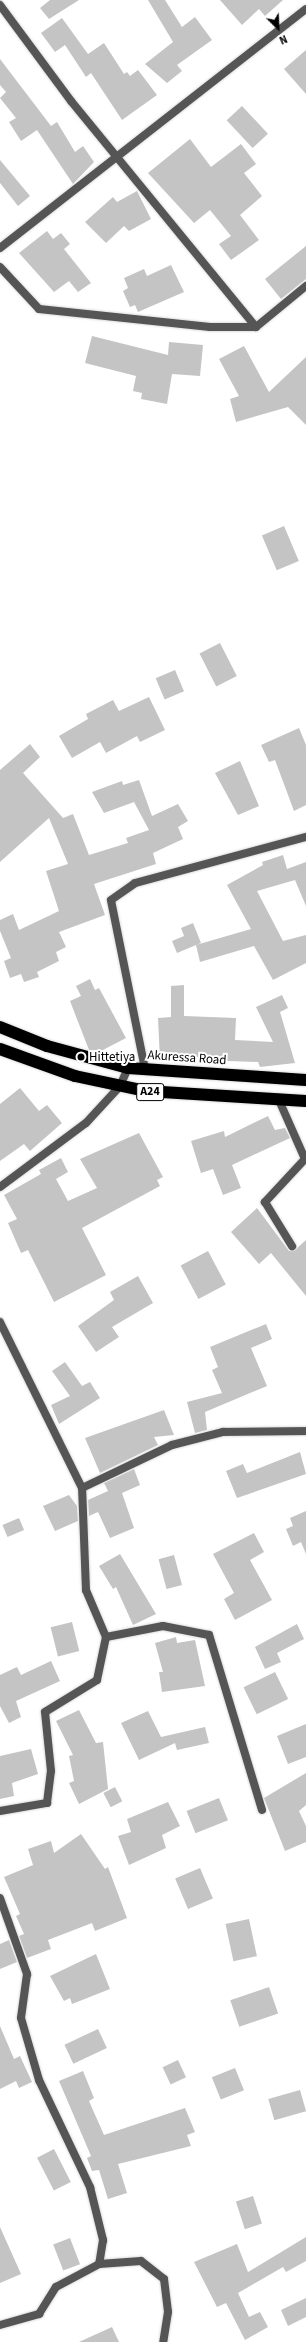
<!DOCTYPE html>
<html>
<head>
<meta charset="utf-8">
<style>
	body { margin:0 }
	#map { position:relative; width:306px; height:2342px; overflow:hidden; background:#fff; font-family:"Source Sans 3",sans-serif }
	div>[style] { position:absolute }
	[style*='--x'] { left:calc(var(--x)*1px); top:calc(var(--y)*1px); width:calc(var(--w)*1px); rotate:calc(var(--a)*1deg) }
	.building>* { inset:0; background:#c4c4c4; transform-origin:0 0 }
	.roads { filter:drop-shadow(0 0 1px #dbdbdb) drop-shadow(0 0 1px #dbdbdb) }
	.street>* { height:8px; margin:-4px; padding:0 4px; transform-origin:4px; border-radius:4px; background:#555 }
	.highway>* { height:12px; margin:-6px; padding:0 6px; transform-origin:6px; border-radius:6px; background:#000 }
	.dots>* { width:11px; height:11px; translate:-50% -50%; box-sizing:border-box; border:2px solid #fff; border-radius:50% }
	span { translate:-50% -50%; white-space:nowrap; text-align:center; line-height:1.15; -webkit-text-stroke:4px #fff; paint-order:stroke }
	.shield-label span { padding:1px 3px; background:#fff; border:1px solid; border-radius:3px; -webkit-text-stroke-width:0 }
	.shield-label { font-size:12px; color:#000; font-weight:700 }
	.poi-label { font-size:13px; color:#000 }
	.left { translate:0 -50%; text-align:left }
	.street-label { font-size:13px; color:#000 }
	.north { position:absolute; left:258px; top:8px; width:40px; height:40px; -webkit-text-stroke:3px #fff; paint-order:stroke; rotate:156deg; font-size:11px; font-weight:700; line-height:16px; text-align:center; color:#000 }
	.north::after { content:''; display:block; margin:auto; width:14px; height:18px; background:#000; clip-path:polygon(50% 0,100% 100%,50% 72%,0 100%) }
</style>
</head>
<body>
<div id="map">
	<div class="building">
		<div style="clip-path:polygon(50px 0,79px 0,49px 19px,40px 8px)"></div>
		<div style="clip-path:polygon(148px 0,165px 0,182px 27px,195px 17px,212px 40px,177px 65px,182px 71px,167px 83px,145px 64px,173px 42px)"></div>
		<div style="clip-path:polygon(220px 0,283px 0,265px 16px,259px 9px,242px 25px)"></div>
		<div style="clip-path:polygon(62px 18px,88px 54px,104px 43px,124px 74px,127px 72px,130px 76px,138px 70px,157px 95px,122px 120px,91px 73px,86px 77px,65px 45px,55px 52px,41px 33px)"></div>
		<div style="clip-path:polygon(306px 50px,306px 94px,284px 69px)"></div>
		<div style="clip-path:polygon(0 59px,51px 126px,57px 122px,75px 152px,83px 146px,94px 162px,73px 184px,37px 130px,21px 141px,9px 122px,16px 118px,0 98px,6px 92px,0 85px)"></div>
		<div style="left:242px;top:106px;width:38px;height:21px;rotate:47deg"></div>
		<div style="clip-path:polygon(190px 139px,211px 167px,241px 144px,256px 164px,244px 173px,262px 196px,240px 215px,259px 240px,231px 260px,219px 244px,231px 236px,210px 210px,194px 223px,148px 173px)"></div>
		<div style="clip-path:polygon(0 160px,30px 196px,18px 206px,0 183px)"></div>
		<div style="clip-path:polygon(137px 191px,151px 219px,129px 231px,124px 226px,106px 243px,85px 222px,113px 197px,117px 202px)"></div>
		<div style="clip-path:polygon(47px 231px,53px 239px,61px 233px,70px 244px,64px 249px,91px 283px,78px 292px,69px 281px,54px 292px,19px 253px)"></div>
		<div style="clip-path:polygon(306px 246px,306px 279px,281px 299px,265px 279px)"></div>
		<div style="clip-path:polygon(171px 265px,184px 292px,138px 312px,135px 305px,130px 307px,123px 291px,128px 288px,124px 278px,144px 269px,147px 276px)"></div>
		<div style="clip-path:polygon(92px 336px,168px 355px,169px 342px,203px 345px,200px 376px,172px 374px,167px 404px,141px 399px,142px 393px,133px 391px,136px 376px,85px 363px)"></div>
		<div style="clip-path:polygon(244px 346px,269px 392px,306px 357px,306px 425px,288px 407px,236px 422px,230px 399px,239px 396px,219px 359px)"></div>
		<div style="left:284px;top:526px;width:38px;height:24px;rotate:67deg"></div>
		<div style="left:220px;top:643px;width:37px;height:23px;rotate:63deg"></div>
		<div style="left:175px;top:670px;width:23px;height:21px;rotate:67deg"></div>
		<div style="clip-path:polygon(149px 697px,165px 730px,140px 742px,137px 736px,106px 753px,100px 742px,72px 758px,59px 736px,88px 719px,86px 714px,113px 700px,119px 711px)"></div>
		<div style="clip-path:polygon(299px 728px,306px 745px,306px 805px,294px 811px,275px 760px,269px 762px,261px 745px)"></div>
		<div style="clip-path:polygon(30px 744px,40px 757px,23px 773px,63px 818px,73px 814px,89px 855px,128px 843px,126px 838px,149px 830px,134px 802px,104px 813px,92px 792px,122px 781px,123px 785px,139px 780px,152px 816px,178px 804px,188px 821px,178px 827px,183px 839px,153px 853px,156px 864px,94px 884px,105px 915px,59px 932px,66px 947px,56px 952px,59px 961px,37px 972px,39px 977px,24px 982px,21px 974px,10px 978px,4px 961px,11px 958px,0 931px,0 920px,13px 914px,19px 930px,59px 911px,46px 871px,68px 864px,49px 818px,0 862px,0 770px)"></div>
		<div style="clip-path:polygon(240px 761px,259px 806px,238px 815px,215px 773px)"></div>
		<div style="clip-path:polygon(283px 855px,287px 869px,306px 862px,306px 906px,295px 880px,257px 891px,283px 941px,306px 935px,306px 963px,273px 980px,254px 946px,200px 962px,196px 945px,177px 953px,172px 941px,184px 936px,181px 928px,193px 923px,201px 943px,196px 945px,251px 929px,227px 885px,263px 865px,262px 862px)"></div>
		<div style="clip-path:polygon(90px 979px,95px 990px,99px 988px,126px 1038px,99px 1052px,89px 1050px,70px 1001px,81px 996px,76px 986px)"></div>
		<div style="clip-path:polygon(184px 985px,184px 1016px,236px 1018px,235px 1040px,273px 1042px,256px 1007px,282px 995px,288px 1008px,280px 1012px,295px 1063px,260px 1067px,258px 1062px,199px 1060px,199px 1057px,160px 1060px,158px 1018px,171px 1017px,171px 986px)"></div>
		<div style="clip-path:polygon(20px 1088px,39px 1111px,47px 1105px,62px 1123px,30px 1151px,24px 1144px,0 1161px,0 1104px)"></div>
		<div style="clip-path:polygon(268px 1116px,275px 1130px,285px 1128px,290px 1138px,232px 1165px,241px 1188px,223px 1195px,213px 1169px,201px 1173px,191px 1141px,224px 1131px,225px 1137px)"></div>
		<div style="clip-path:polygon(139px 1133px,163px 1177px,157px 1180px,160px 1186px,82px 1228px,106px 1275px,54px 1302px,28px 1250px,21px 1253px,8px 1223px,17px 1219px,4px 1195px,41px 1174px,39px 1170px,61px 1158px,68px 1172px,56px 1179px,68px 1201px,97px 1188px,80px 1159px)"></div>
		<div style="clip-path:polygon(257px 1208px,289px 1251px,295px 1250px,306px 1240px,306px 1296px,271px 1253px,259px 1264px,231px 1232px)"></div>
		<div style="left:208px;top:1251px;width:38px;height:31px;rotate:62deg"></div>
		<div style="clip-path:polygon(138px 1276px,153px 1303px,112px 1327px,119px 1337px,96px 1352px,78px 1326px,114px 1300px,110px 1292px)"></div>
		<div style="clip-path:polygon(266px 1324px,272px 1339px,251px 1348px,267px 1386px,205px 1412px,207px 1430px,195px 1433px,187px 1402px,222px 1393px,212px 1370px,218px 1367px,210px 1347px)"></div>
		<div style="clip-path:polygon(65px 1362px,82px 1386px,90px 1382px,100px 1398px,59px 1424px,51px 1405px,70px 1396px,52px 1371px)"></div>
		<div style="clip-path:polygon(164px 1410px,174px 1435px,154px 1437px,158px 1445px,100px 1473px,85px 1438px)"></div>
		<div style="clip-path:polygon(300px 1452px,306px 1474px,237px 1498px,226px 1471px,243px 1464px,247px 1473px)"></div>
		<div style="clip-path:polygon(134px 1469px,140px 1485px,122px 1493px,134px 1528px,110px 1538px,98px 1512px,89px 1516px,88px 1500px,108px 1491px,104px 1483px)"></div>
		<div style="clip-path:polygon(69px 1495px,77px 1506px,78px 1521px,55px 1531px,43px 1506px)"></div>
		<div style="clip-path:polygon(306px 1511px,306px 1554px,301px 1542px,293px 1546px,286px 1529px,293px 1526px,290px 1518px)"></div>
		<div style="left:19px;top:1518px;width:13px;height:18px;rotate:67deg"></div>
		<div style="clip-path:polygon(254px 1533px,264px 1552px,250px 1560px,272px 1600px,235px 1620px,224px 1599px,234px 1593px,213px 1554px)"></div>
		<div style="clip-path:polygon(120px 1554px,156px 1614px,133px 1625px,116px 1587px,113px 1589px,99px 1566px)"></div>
		<div style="left:174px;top:1555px;width:31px;height:16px;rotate:75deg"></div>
		<div style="left:72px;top:1622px;width:30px;height:22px;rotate:76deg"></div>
		<div style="clip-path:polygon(297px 1624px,304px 1639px,277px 1653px,281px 1662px,265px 1669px,255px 1647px)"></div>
		<div style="clip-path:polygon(176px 1637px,177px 1643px,195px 1640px,205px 1686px,162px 1692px,159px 1672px,163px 1672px,155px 1643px)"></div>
		<div style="clip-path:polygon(51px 1661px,60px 1681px,16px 1701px,21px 1717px,9px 1723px,0 1706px,0 1675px,17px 1667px,21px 1675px)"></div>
		<div style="left:275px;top:1672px;width:30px;height:35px;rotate:64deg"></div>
		<div style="clip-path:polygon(79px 1710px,96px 1743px,103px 1742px,108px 1789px,79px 1804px,69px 1783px,74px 1781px,69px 1756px,73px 1755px,56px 1721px)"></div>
		<div style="clip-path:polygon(148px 1711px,161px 1737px,205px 1727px,209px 1743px,177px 1750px,175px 1743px,139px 1760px,121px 1723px)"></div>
		<div style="clip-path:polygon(306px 1724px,306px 1757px,288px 1764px,277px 1736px)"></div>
		<div style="clip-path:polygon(31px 1749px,38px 1774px,12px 1783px,14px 1796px,0 1799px,0 1756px)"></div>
		<div style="clip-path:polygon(306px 1773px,306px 1805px,299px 1811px,306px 1826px,306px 1842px,285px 1851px,264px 1798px)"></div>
		<div style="left:115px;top:1787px;width:16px;height:13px;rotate:63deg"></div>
		<div style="left:219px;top:1798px;width:24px;height:35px;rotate:68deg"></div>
		<div style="clip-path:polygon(168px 1802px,180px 1826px,162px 1835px,166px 1848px,129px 1865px,118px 1836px,131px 1832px,127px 1819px)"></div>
		<div style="clip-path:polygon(81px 1834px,105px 1869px,108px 1867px,127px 1918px,95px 1931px,92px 1923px,48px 1940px,51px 1949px,27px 1958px,19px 1936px,24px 1934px,16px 1916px,20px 1914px,4px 1877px,33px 1865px,28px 1849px,51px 1841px,54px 1853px)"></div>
		<div style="left:200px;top:1868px;width:33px;height:27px;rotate:67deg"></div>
		<div style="left:249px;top:1919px;width:38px;height:24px;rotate:78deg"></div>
		<div style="clip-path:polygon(9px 1940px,17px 1962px,0 1969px,0 1944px)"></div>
		<div style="clip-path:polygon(96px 1954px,110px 1989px,72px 2004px,70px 1998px,64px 2001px,50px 1976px)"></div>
		<div style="left:269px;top:1987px;width:28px;height:41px;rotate:71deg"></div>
		<div style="clip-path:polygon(0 2026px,14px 2059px,20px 2056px,32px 2082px,19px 2088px,16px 2081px,0 2089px)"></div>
		<div style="left:98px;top:2029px;width:21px;height:37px;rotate:65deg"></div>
		<div style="left:178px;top:2060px;width:19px;height:17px;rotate:65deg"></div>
		<div style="left:235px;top:2068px;width:24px;height:25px;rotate:68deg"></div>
		<div style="clip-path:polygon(83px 2071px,94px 2098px,89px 2101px,104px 2135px,185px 2108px,195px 2132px,187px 2135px,191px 2146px,118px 2164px,127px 2193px,108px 2199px,99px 2170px,92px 2171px,87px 2158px,91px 2156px,59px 2081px)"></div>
		<div style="left:300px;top:2090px;width:22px;height:33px;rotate:74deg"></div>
		<div style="left:54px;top:2149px;width:37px;height:19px;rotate:63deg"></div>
		<div style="left:253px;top:2196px;width:29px;height:18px;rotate:72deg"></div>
		<div style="clip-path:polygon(0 2227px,21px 2274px,0 2283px)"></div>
		<div style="clip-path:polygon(306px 2237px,306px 2261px,286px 2272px,283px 2267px,238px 2293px,249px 2317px,260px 2312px,268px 2327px,245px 2340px,226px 2303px,217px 2307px,194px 2262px,237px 2244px,248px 2272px)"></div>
		<div style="left:70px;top:2238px;width:28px;height:18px;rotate:69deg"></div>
		<div style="clip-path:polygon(306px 2298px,306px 2317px,288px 2326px,281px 2310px)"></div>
		<div style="clip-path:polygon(112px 2327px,119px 2342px,79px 2342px)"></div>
	</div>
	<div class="roads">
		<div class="street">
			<div style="--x:0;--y:5;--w:119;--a:53.5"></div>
			<div style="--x:71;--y:101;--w:292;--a:50.7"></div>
			<div style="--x:0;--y:248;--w:388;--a:-38"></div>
			<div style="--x:0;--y:267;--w:57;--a:47.1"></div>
			<div style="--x:39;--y:309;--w:172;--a:6"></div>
			<div style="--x:210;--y:327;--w:46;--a:0"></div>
			<div style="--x:256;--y:327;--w:65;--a:-39.4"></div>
			<div style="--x:145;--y:1069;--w:172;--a:-101.4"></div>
			<div style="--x:111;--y:900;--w:29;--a:-35"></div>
			<div style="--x:135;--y:883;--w:177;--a:-15.1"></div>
			<div style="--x:278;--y:1098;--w:67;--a:66.1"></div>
			<div style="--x:305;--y:1159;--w:59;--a:132.9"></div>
			<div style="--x:265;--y:1202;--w:52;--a:58.5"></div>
			<div style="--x:0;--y:1187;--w:107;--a:-36.7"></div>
			<div style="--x:86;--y:1123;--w:50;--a:-47.4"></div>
			<div style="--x:120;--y:1086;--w:20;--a:-66"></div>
			<div style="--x:0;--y:1322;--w:185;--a:63.7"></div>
			<div style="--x:262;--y:1810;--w:183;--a:-106.8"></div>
			<div style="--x:209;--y:1635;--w:47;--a:-168.9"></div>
			<div style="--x:163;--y:1626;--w:58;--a:169.1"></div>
			<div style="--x:106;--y:1637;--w:51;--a:-113.1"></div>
			<div style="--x:86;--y:1590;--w:102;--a:-92.2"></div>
			<div style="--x:82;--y:1488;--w:100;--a:-25.5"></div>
			<div style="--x:172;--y:1445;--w:53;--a:-14.3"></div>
			<div style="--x:223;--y:1432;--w:83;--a:-0.7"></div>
			<div style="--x:0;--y:1811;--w:48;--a:-9.7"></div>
			<div style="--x:47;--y:1803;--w:32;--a:-83"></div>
			<div style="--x:51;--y:1771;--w:59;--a:-95.8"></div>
			<div style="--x:45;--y:1712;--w:61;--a:-31.6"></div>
			<div style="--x:97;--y:1680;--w:44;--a:-78.2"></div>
			<div style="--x:0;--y:1898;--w:81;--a:70.4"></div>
			<div style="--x:27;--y:1974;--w:44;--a:97.8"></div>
			<div style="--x:21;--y:2018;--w:65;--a:73.8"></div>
			<div style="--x:39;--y:2080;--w:119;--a:64.5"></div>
			<div style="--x:90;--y:2187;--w:55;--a:76.2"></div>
			<div style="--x:103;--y:2240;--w:24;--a:99"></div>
			<div style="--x:0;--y:2325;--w:41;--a:-15.8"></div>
			<div style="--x:39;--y:2314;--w:32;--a:-58"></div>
			<div style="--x:56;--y:2287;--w:49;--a:-28.1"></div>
			<div style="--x:99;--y:2264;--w:42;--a:-4.1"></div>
			<div style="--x:141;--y:2261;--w:29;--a:38"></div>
			<div style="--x:164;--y:2279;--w:33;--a:83"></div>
			<div style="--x:168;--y:2312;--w:30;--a:99"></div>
		</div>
		<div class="highway">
			<div style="--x:0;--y:1027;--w:51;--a:22"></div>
			<div style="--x:47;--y:1046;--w:84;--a:15.2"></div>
			<div style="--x:128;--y:1068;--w:178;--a:3.9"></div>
			<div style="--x:0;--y:1049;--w:80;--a:19.8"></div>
			<div style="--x:75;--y:1076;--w:73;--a:11.9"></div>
			<div style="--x:146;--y:1091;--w:160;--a:3.6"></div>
		</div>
	</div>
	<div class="dots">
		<div style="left:81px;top:1057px;background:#000"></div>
	</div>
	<div class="shield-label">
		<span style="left:150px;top:1092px">A24</span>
	</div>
	<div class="poi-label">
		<span class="left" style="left:89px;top:1057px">Hittetiya</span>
	</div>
	<div class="street-label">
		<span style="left:187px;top:1058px;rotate:4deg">Akuressa Road</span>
	</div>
	<div class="north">N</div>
</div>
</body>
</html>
